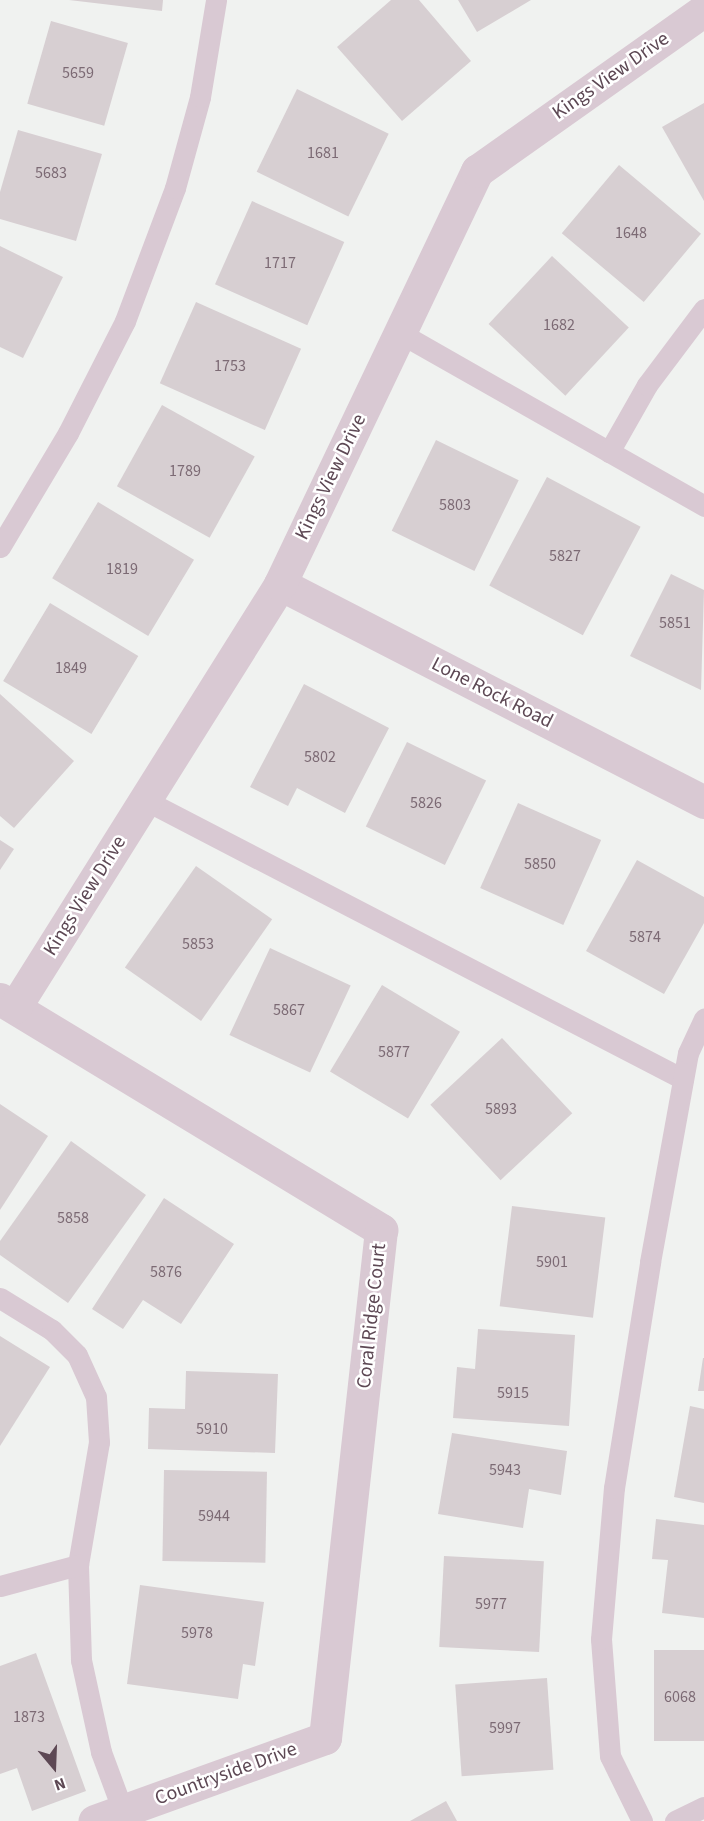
<!DOCTYPE html>
<html>
<head>
<meta charset="utf-8">
<style>
	body { margin:0 }
	#map { position:relative; width:704px; height:1821px; overflow:hidden; background:#f0f2f0; font-family:"Source Sans 3",sans-serif }
	div>[style] { position:absolute }
	[style*='--x'] { left:calc(var(--x)*1px); top:calc(var(--y)*1px); width:calc(var(--w)*1px); rotate:calc(var(--a)*1deg) }
	.building>* { inset:0; background:#d7cfd2; transform-origin:0 0 }
	.lane>* { height:21px; margin:-10.5px; padding:0 10.5px; transform-origin:10.5px; border-radius:10.5px; background:#d9c9d3 }
	.street>* { height:33px; margin:-16.5px; padding:0 16.5px; transform-origin:16.5px; border-radius:16.5px; background:#d9c9d3 }
	span { translate:-50% -50%; white-space:nowrap; text-align:center; line-height:1.15; -webkit-text-stroke:5px #fff; paint-order:stroke }
	.number-label { font-size:16px; color:#7c6a74 }
	.number-label span { -webkit-text-stroke-width:0 }
	.street-label { font-size:20px; color:#5d4854 }
	.north { position:absolute; left:24px; top:1737px; width:60px; height:60px; -webkit-text-stroke:4px #fff; paint-order:stroke; rotate:161deg; font-size:16px; font-weight:700; line-height:24px; text-align:center; color:#5d4854 }
	.north::after { content:''; display:block; margin:auto; width:21px; height:27px; background:#5d4854; clip-path:polygon(50% 0,100% 100%,50% 72%,0 100%) }
</style>
</head>
<body>
<div id="map">
	<div class="building">
		<div style="clip-path:polygon(69px 0,163px 0,162px 11px)"></div>
		<div style="clip-path:polygon(391px 0,419px 0,471px 61px,402px 121px,337px 47px)"></div>
		<div style="clip-path:polygon(458px 0,531px 0,477px 32px)"></div>
		<div style="left:51px;top:21px;width:80px;height:86px;rotate:16deg"></div>
		<div style="left:297px;top:89px;width:102px;height:92px;rotate:26deg"></div>
		<div style="clip-path:polygon(704px 103px,704px 201px,662px 127px)"></div>
		<div style="clip-path:polygon(18px 130px,102px 154px,76px 241px,0 219px,0 192px)"></div>
		<div style="left:619px;top:165px;width:107px;height:89px;rotate:40deg"></div>
		<div style="left:252px;top:201px;width:101px;height:91px;rotate:24deg"></div>
		<div style="clip-path:polygon(0 246px,63px 277px,23px 358px,0 347px)"></div>
		<div style="left:552px;top:256px;width:105px;height:93px;rotate:43deg"></div>
		<div style="left:196px;top:302px;width:115px;height:89px;rotate:24deg"></div>
		<div style="left:162px;top:405px;width:106px;height:93px;rotate:29deg"></div>
		<div style="left:436px;top:440px;width:92px;height:101px;rotate:26deg"></div>
		<div style="left:547px;top:477px;width:106px;height:123px;rotate:28deg"></div>
		<div style="left:98px;top:502px;width:112px;height:89px;rotate:31deg"></div>
		<div style="clip-path:polygon(671px 574px,704px 590px,701px 690px,630px 656px)"></div>
		<div style="left:50px;top:603px;width:103px;height:91px;rotate:31deg"></div>
		<div style="clip-path:polygon(304px 684px,389px 728px,345px 813px,297px 788px,288px 806px,250px 787px)"></div>
		<div style="clip-path:polygon(0 694px,74px 761px,14px 828px,0 816px)"></div>
		<div style="left:407px;top:742px;width:88px;height:94px;rotate:26deg"></div>
		<div style="left:518px;top:803px;width:91px;height:93px;rotate:24deg"></div>
		<div style="clip-path:polygon(0 840px,14px 849px,0 870px)"></div>
		<div style="clip-path:polygon(637px 860px,704px 897px,704px 923px,664px 994px,586px 951px)"></div>
		<div style="left:196px;top:866px;width:93px;height:124px;rotate:35deg"></div>
		<div style="left:270px;top:948px;width:89px;height:96px;rotate:25deg"></div>
		<div style="left:382px;top:985px;width:91px;height:101px;rotate:31deg"></div>
		<div style="left:502px;top:1038px;width:103px;height:98px;rotate:47deg"></div>
		<div style="clip-path:polygon(0 1104px,48px 1136px,0 1210px)"></div>
		<div style="clip-path:polygon(71px 1141px,146px 1195px,68px 1303px,0 1255px,0 1241px)"></div>
		<div style="clip-path:polygon(164px 1198px,234px 1244px,181px 1324px,143px 1300px,123px 1329px,92px 1309px)"></div>
		<div style="left:512px;top:1206px;width:94px;height:101px;rotate:7deg"></div>
		<div style="clip-path:polygon(478px 1329px,575px 1335px,569px 1426px,453px 1418px,457px 1367px,475px 1369px)"></div>
		<div style="clip-path:polygon(0 1336px,50px 1367px,0 1446px)"></div>
		<div style="clip-path:polygon(703px 1358px,704px 1358px,704px 1391px,698px 1391px)"></div>
		<div style="clip-path:polygon(186px 1371px,278px 1374px,275px 1453px,148px 1449px,149px 1408px,185px 1409px)"></div>
		<div style="clip-path:polygon(690px 1406px,704px 1409px,704px 1503px,674px 1497px)"></div>
		<div style="clip-path:polygon(452px 1433px,567px 1451px,561px 1495px,529px 1489px,523px 1528px,438px 1514px)"></div>
		<div style="left:164px;top:1470px;width:103px;height:91px;rotate:1deg"></div>
		<div style="clip-path:polygon(656px 1519px,704px 1525px,704px 1618px,662px 1613px,668px 1560px,652px 1559px)"></div>
		<div style="left:444px;top:1556px;width:100px;height:91px;rotate:3deg"></div>
		<div style="clip-path:polygon(140px 1585px,264px 1602px,255px 1666px,243px 1664px,238px 1699px,127px 1684px)"></div>
		<div style="left:704px;top:1650px;width:91px;height:50px;rotate:90deg"></div>
		<div style="clip-path:polygon(36px 1653px,86px 1791px,32px 1811px,17px 1768px,0 1774px,0 1666px)"></div>
		<div style="left:547px;top:1678px;width:92px;height:92px;rotate:86deg"></div>
		<div style="clip-path:polygon(446px 1801px,457px 1821px,410px 1821px)"></div>
	</div>
	<div class="lane">
		<div style="--x:400;--y:333;--w:350;--a:29.6"></div>
		<div style="--x:609;--y:452;--w:77;--a:-60.4"></div>
		<div style="--x:647;--y:385;--w:95;--a:-53.1"></div>
		<div style="--x:0;--y:547;--w:133;--a:-59.2"></div>
		<div style="--x:68;--y:433;--w:126;--a:-63"></div>
		<div style="--x:125;--y:321;--w:142;--a:-69.4"></div>
		<div style="--x:175;--y:188;--w:94;--a:-74.6"></div>
		<div style="--x:200;--y:97;--w:98;--a:-80.6"></div>
		<div style="--x:145;--y:800;--w:606;--a:27.41"></div>
		<div style="--x:0;--y:1298;--w:61;--a:31.6"></div>
		<div style="--x:52;--y:1330;--w:35;--a:45"></div>
		<div style="--x:77;--y:1355;--w:46;--a:65.7"></div>
		<div style="--x:96;--y:1397;--w:45;--a:86.2"></div>
		<div style="--x:99;--y:1442;--w:125;--a:99.7"></div>
		<div style="--x:78;--y:1565;--w:95;--a:88.2"></div>
		<div style="--x:81;--y:1660;--w:94;--a:77.7"></div>
		<div style="--x:101;--y:1752;--w:63;--a:69.6"></div>
		<div style="--x:0;--y:1586;--w:81;--a:-15.1"></div>
		<div style="--x:642;--y:1821;--w:72;--a:-116.2"></div>
		<div style="--x:610;--y:1756;--w:117;--a:-94.4"></div>
		<div style="--x:601;--y:1639;--w:152;--a:-85.1"></div>
		<div style="--x:614;--y:1488;--w:229;--a:-80.9"></div>
		<div style="--x:650;--y:1262;--w:212;--a:-79.7"></div>
		<div style="--x:688;--y:1053;--w:38;--a:-65"></div>
		<div style="--x:675;--y:1821;--w:32;--a:-26"></div>
	</div>
	<div class="street">
		<div style="--x:280;--y:584;--w:477;--a:27.2"></div>
		<div style="--x:0;--y:999;--w:446;--a:31.2"></div>
		<div style="--x:381;--y:1230;--w:511;--a:96.29"></div>
		<div style="--x:325;--y:1738;--w:245;--a:160.2"></div>
		<div style="--x:15;--y:1007;--w:499;--a:-57.9"></div>
		<div style="--x:280;--y:584;--w:458;--a:-64.5"></div>
		<div style="--x:477;--y:171;--w:278;--a:-35.3"></div>
	</div>
	<div class="number-label">
		<span style="left:78px;top:73px">5659</span>
		<span style="left:323px;top:153px">1681</span>
		<span style="left:51px;top:173px">5683</span>
		<span style="left:631px;top:233px">1648</span>
		<span style="left:280px;top:263px">1717</span>
		<span style="left:559px;top:325px">1682</span>
		<span style="left:230px;top:366px">1753</span>
		<span style="left:185px;top:471px">1789</span>
		<span style="left:455px;top:505px">5803</span>
		<span style="left:565px;top:556px">5827</span>
		<span style="left:122px;top:569px">1819</span>
		<span style="left:675px;top:623px">5851</span>
		<span style="left:71px;top:668px">1849</span>
		<span style="left:320px;top:757px">5802</span>
		<span style="left:426px;top:803px">5826</span>
		<span style="left:540px;top:864px">5850</span>
		<span style="left:645px;top:937px">5874</span>
		<span style="left:198px;top:944px">5853</span>
		<span style="left:289px;top:1010px">5867</span>
		<span style="left:394px;top:1052px">5877</span>
		<span style="left:501px;top:1109px">5893</span>
		<span style="left:73px;top:1218px">5858</span>
		<span style="left:552px;top:1262px">5901</span>
		<span style="left:166px;top:1272px">5876</span>
		<span style="left:513px;top:1393px">5915</span>
		<span style="left:212px;top:1429px">5910</span>
		<span style="left:505px;top:1470px">5943</span>
		<span style="left:214px;top:1516px">5944</span>
		<span style="left:491px;top:1604px">5977</span>
		<span style="left:197px;top:1633px">5978</span>
		<span style="left:680px;top:1697px">6068</span>
		<span style="left:29px;top:1717px">1873</span>
		<span style="left:505px;top:1728px">5997</span>
	</div>
	<div class="street-label">
		<span style="left:611px;top:76px;rotate:-35deg">Kings View Drive</span>
		<span style="left:331px;top:477px;rotate:-64deg">Kings View Drive</span>
		<span style="left:492px;top:693px;rotate:27deg">Lone Rock Road</span>
		<span style="left:85px;top:896px;rotate:-58deg">Kings View Drive</span>
		<span style="left:372px;top:1316px;rotate:-84deg">Coral Ridge Court</span>
		<span style="left:226px;top:1774px;rotate:-20deg">Countryside Drive</span>
	</div>
	<div class="north">N</div>
</div>
</body>
</html>
